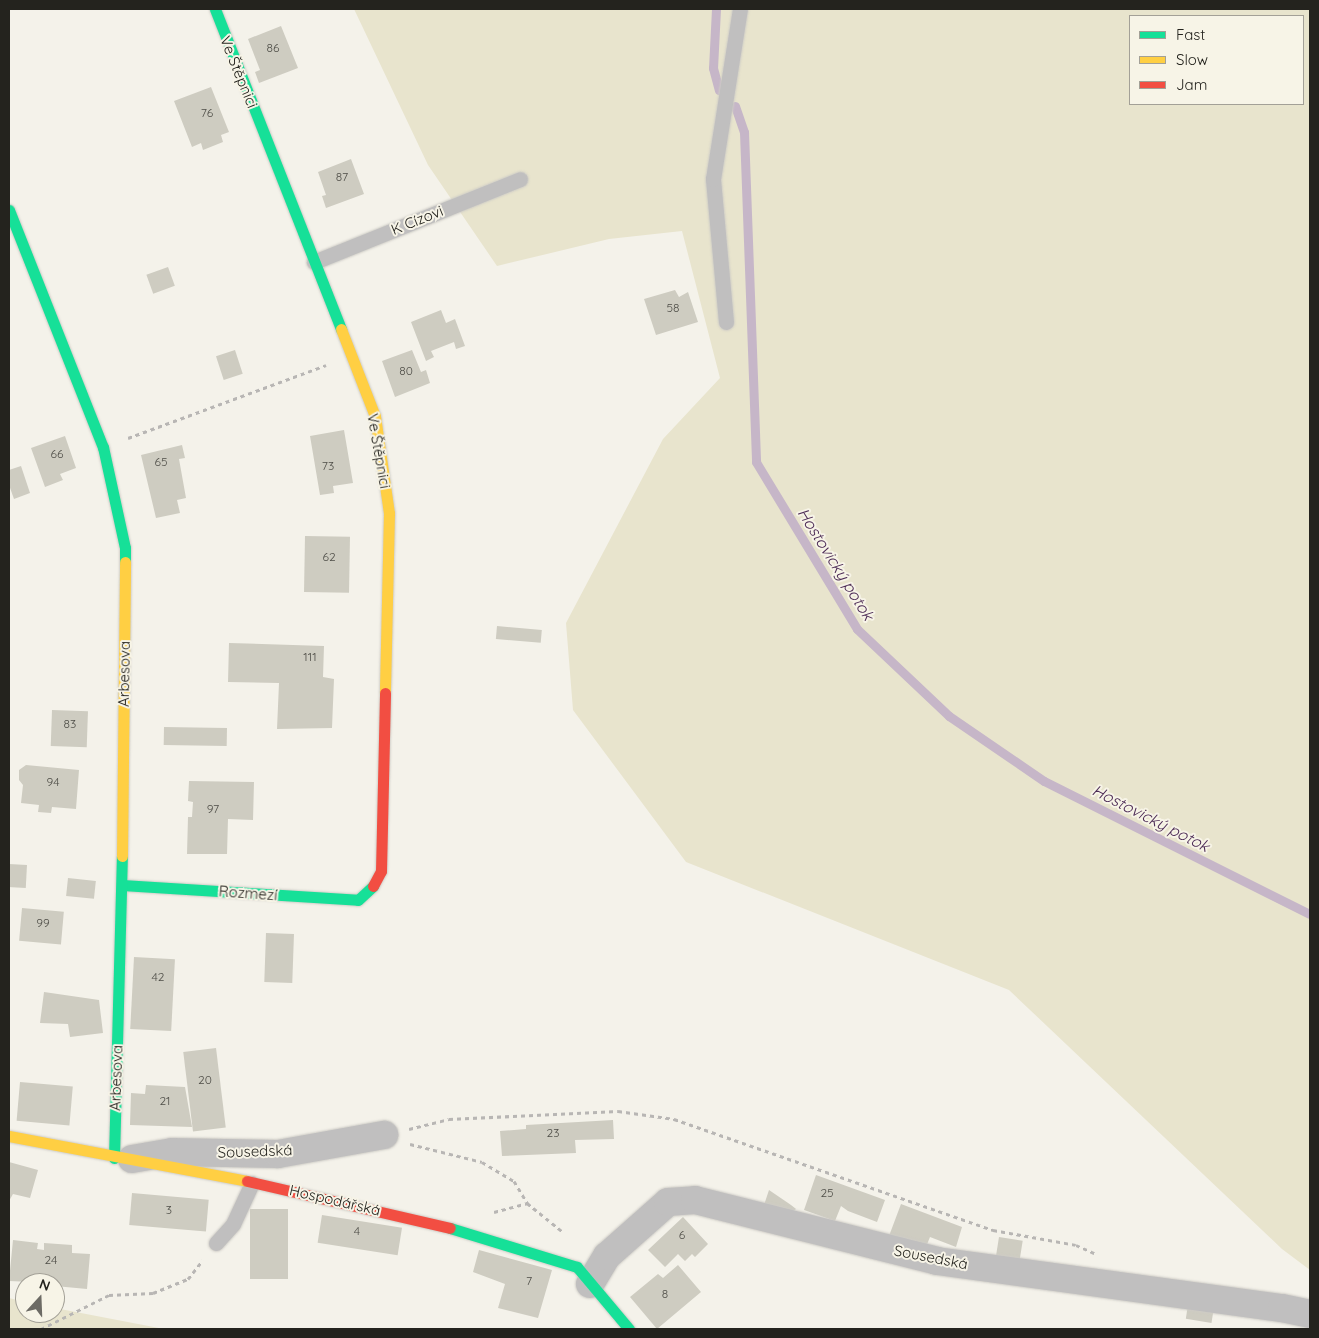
<!DOCTYPE html>
<html>
<head>
<meta charset="utf-8">
<style>
	body { margin:0 }
	#map { position:relative; width:1319px; height:1338px; overflow:hidden; background:#f4f2ea; font-family:Quicksand,sans-serif }
	div>[style] { position:absolute }
	[style*='--x'] { left:calc(var(--x)*1px); top:calc(var(--y)*1px); width:calc(var(--w)*1px); rotate:calc(var(--a)*1deg) }
	.green>* { inset:0; background:#e8e4cd }
	.stream>* { height:9px; margin:-4.5px; padding:0 4.5px; transform-origin:4.5px; border-radius:4.5px; background:#c6b6c8 }
	.building>* { inset:0; background:#ceccc1; transform-origin:0 0 }
	.path>* { height:3px; margin-top:-1.5px; transform-origin:0; background:repeating-linear-gradient(90deg,#b8b6b4 0 4px,transparent 0 8px) }
	.roads { filter:drop-shadow(0 0 1px #ceccc6) drop-shadow(0 0 1px #ceccc6) }
	.lane>* { height:15px; margin:-7.5px; padding:0 7.5px; transform-origin:7.5px; border-radius:7.5px; background:#c0bfbf }
	.street>* { height:28px; margin:-14px; padding:0 14px; transform-origin:14px; border-radius:14px; background:#c0bfbf }
	.fast>* { height:11px; margin:-5.5px; padding:0 5.5px; transform-origin:5.5px; border-radius:5.5px; background:#16e098 }
	.slow>* { height:11px; margin:-5.5px; padding:0 5.5px; transform-origin:5.5px; border-radius:5.5px; background:#ffcf43 }
	.jam>* { height:11px; margin:-5.5px; padding:0 5.5px; transform-origin:5.5px; border-radius:5.5px; background:#f24e42 }
	span { translate:-50% -50%; white-space:nowrap; text-align:center; line-height:1.15; -webkit-text-stroke:4px #f7f4e7; paint-order:stroke }
	.number-label { font-size:12px; color:#4e4d47 }
	.number-label span { -webkit-text-stroke-width:0 }
	.street-label { font-size:15px; color:#24231e }
	.water-label { font-size:16px; color:#4c2b55; font-style:italic }
	.frame { position:absolute; inset:0; border:10px solid #24231e; pointer-events:none }
	.legend { position:absolute; left:1129px; top:15px; width:175px; height:90px; box-sizing:border-box; background:#f7f4e7; border:1px solid #a3a097; margin:0; padding:6px 9px; list-style:none; font-size:15px; color:#24231e }
	.legend li { display:flex; align-items:center; gap:10px; height:25px }
	.legend b { width:25px; border:1px solid #a3a097 }
	.north { position:absolute; left:15px; top:1273px; width:50px; height:50px; box-sizing:border-box; background:#f7f4e7; border:1px solid #a3a097; border-radius:50%; rotate:20deg; font-size:14px; font-weight:700; line-height:20px; text-align:center; color:#24231e }
	.north::after { content:''; display:block; margin:auto; width:18px; height:22px; background:#6d6b65; clip-path:polygon(50% 0,100% 100%,50% 72%,0 100%) }
</style>
</head>
<body>
<div id="map">
	<div class="green">
		<div style="clip-path:polygon(evenodd,354px 9px,1310px 9px,1310px 1270px,1282px 1249px,1009px 990px,686px 862px,573px 710px,566px 623px,663px 439px,720px 378px,682px 231px,609px 239px,497px 266px,428px 165px,354px 9px,1130px 16px,1303px 16px,1303px 104px,1130px 104px,1130px 16px)"></div>
		<div style="clip-path:polygon(9px 1298px,25px 1302px,25px 1313px,55px 1313px,55px 1308px,164px 1329px,9px 1329px)"></div>
	</div>
	<div class="stream">
		<div style="--x:716;--y:9;--w:59;--a:92.9"></div>
		<div style="--x:713;--y:68;--w:23;--a:75"></div>
		<div style="--x:735;--y:106;--w:28;--a:71"></div>
		<div style="--x:744;--y:132;--w:330;--a:87.9"></div>
		<div style="--x:756;--y:462;--w:195;--a:58.8"></div>
		<div style="--x:857;--y:629;--w:127;--a:43.4"></div>
		<div style="--x:949;--y:716;--w:115;--a:34.4"></div>
		<div style="--x:1044;--y:781;--w:297;--a:26.6"></div>
	</div>
	<div class="building">
		<div style="clip-path:polygon(281px 26px,298px 68px,259px 83px,255px 72px,260px 70px,248px 39px)"></div>
		<div style="clip-path:polygon(211px 87px,229px 132px,221px 135px,223px 142px,203px 150px,201px 143px,192px 147px,174px 101px)"></div>
		<div style="clip-path:polygon(351px 159px,364px 194px,326px 208px,322px 196px,326px 195px,318px 172px)"></div>
		<div style="left:168px;top:267px;width:20px;height:23px;rotate:70deg"></div>
		<div style="clip-path:polygon(675px 290px,679px 297px,688px 292px,698px 322px,656px 335px,644px 299px)"></div>
		<div style="clip-path:polygon(441px 310px,446px 323px,455px 319px,465px 346px,456px 349px,454px 342px,431px 351px,434px 357px,426px 361px,411px 322px)"></div>
		<div style="left:235px;top:350px;width:25px;height:20px;rotate:72deg"></div>
		<div style="clip-path:polygon(412px 350px,421px 372px,426px 370px,430px 383px,395px 397px,382px 361px)"></div>
		<div style="clip-path:polygon(344px 430px,353px 483px,333px 486px,334px 493px,320px 495px,310px 436px)"></div>
		<div style="clip-path:polygon(65px 436px,76px 468px,60px 474px,63px 480px,45px 487px,31px 448px)"></div>
		<div style="clip-path:polygon(182px 445px,185px 458px,179px 459px,186px 498px,177px 500px,180px 513px,156px 518px,141px 455px)"></div>
		<div style="clip-path:polygon(21px 466px,30px 493px,14px 499px,9px 485px,9px 470px)"></div>
		<div style="left:305px;top:536px;width:45px;height:56px;rotate:1deg"></div>
		<div style="left:497px;top:626px;width:45px;height:13px;rotate:5deg"></div>
		<div style="clip-path:polygon(229px 643px,324px 646px,323px 677px,334px 679px,332px 728px,277px 729px,279px 683px,228px 682px)"></div>
		<div style="left:52px;top:710px;width:36px;height:36px;rotate:2deg"></div>
		<div style="left:164px;top:727px;width:63px;height:18px;rotate:1deg"></div>
		<div style="clip-path:polygon(26px 765px,79px 770px,76px 809px,52px 807px,51px 813px,38px 812px,39px 805px,21px 803px,23px 785px,19px 780px,19px 770px)"></div>
		<div style="clip-path:polygon(189px 781px,254px 782px,253px 820px,228px 819px,227px 854px,187px 854px,188px 817px,192px 817px,193px 802px,188px 801px)"></div>
		<div style="left:9px;top:864px;width:18px;height:23px;rotate:3deg"></div>
		<div style="left:68px;top:878px;width:28px;height:18px;rotate:6deg"></div>
		<div style="left:22px;top:908px;width:42px;height:33px;rotate:5deg"></div>
		<div style="left:266px;top:933px;width:28px;height:49px;rotate:2deg"></div>
		<div style="left:134px;top:957px;width:41px;height:72px;rotate:3deg"></div>
		<div style="clip-path:polygon(44px 992px,99px 1000px,103px 1033px,70px 1037px,68px 1024px,40px 1023px)"></div>
		<div style="left:216px;top:1048px;width:80px;height:33px;rotate:83deg"></div>
		<div style="left:20px;top:1082px;width:53px;height:39px;rotate:5deg"></div>
		<div style="clip-path:polygon(146px 1085px,185px 1087px,192px 1127px,130px 1125px,131px 1093px,145px 1094px)"></div>
		<div style="clip-path:polygon(613px 1120px,614px 1139px,575px 1140px,576px 1153px,502px 1156px,500px 1131px,526px 1129px,526px 1125px)"></div>
		<div style="clip-path:polygon(9px 1162px,38px 1170px,30px 1198px,13px 1194px,9px 1201px)"></div>
		<div style="clip-path:polygon(816px 1175px,885px 1200px,877px 1222px,848px 1211px,841px 1206px,835px 1221px,804px 1210px)"></div>
		<div style="clip-path:polygon(769px 1190px,791px 1205px,796px 1209px,787px 1216px,763px 1208px)"></div>
		<div style="left:132px;top:1193px;width:77px;height:32px;rotate:5deg"></div>
		<div style="clip-path:polygon(901px 1204px,962px 1227px,956px 1247px,930px 1237px,926px 1247px,889px 1236px)"></div>
		<div style="left:250px;top:1209px;width:38px;height:70px"></div>
		<div style="left:322px;top:1215px;width:81px;height:28px;rotate:9deg"></div>
		<div style="clip-path:polygon(683px 1217px,708px 1244px,695px 1257px,692px 1254px,685px 1261px,678px 1254px,665px 1267px,648px 1250px)"></div>
		<div style="left:999px;top:1237px;width:24px;height:21px;rotate:9deg"></div>
		<div style="clip-path:polygon(13px 1240px,38px 1243px,37px 1249px,44px 1250px,44px 1243px,72px 1245px,72px 1253px,90px 1254px,87px 1289px,55px 1286px,55px 1283px,9px 1281px)"></div>
		<div style="clip-path:polygon(479px 1250px,552px 1270px,538px 1318px,498px 1308px,505px 1284px,473px 1272px)"></div>
		<div style="clip-path:polygon(678px 1265px,701px 1292px,657px 1329px,630px 1297px,658px 1274px,663px 1278px)"></div>
		<div style="left:1188px;top:1305px;width:26px;height:14px;rotate:9deg"></div>
	</div>
	<div class="path">
		<div style="--x:128;--y:438;--w:211;--a:-20.2"></div>
		<div style="--x:409;--y:1129;--w:41;--a:-14"></div>
		<div style="--x:449;--y:1119;--w:169;--a:-2.7"></div>
		<div style="--x:618;--y:1111;--w:57;--a:8.1"></div>
		<div style="--x:674;--y:1119;--w:338;--a:19.2"></div>
		<div style="--x:993;--y:1230;--w:84;--a:10.2"></div>
		<div style="--x:1076;--y:1245;--w:20;--a:24"></div>
		<div style="--x:410;--y:1144;--w:74;--a:14"></div>
		<div style="--x:482;--y:1162;--w:37;--a:31"></div>
		<div style="--x:514;--y:1181;--w:26;--a:59"></div>
		<div style="--x:527;--y:1203;--w:46;--a:38.9"></div>
		<div style="--x:494;--y:1212;--w:34;--a:-15"></div>
		<div style="--x:41;--y:1329;--w:76;--a:-26.6"></div>
		<div style="--x:109;--y:1295;--w:44;--a:-2.6"></div>
		<div style="--x:153;--y:1293;--w:38;--a:-22"></div>
		<div style="--x:188;--y:1279;--w:24;--a:-52"></div>
	</div>
	<div class="roads">
		<div class="lane">
			<div style="--x:314;--y:262;--w:222;--a:-21.9"></div>
			<div style="--x:726;--y:322;--w:144;--a:-95.2"></div>
			<div style="--x:713;--y:179;--w:172;--a:-81"></div>
			<div style="--x:216;--y:1243;--w:25;--a:-48"></div>
			<div style="--x:233;--y:1224;--w:45;--a:-65.1"></div>
		</div>
		<div class="street">
			<div style="--x:132;--y:1159;--w:41;--a:-9.9"></div>
			<div style="--x:172;--y:1152;--w:106;--a:1.1"></div>
			<div style="--x:278;--y:1154;--w:108;--a:-10.2"></div>
			<div style="--x:590;--y:1284;--w:33;--a:-59"></div>
			<div style="--x:607;--y:1256;--w:81;--a:-41.5"></div>
			<div style="--x:668;--y:1202;--w:27;--a:-4"></div>
			<div style="--x:695;--y:1200;--w:250;--a:14.1"></div>
			<div style="--x:937;--y:1261;--w:348;--a:7.8"></div>
			<div style="--x:1282;--y:1308;--w:29;--a:12"></div>
		</div>
		<div class="fast">
			<div style="--x:215;--y:9;--w:344;--a:68.5"></div>
			<div style="--x:9;--y:210;--w:255;--a:68.4"></div>
			<div style="--x:103;--y:447;--w:103;--a:77.7"></div>
			<div style="--x:125;--y:548;--w:14;--a:90"></div>
			<div style="--x:122;--y:885;--w:236;--a:3.6"></div>
			<div style="--x:358;--y:900;--w:21;--a:-43"></div>
			<div style="--x:114;--y:1158;--w:302;--a:-88.5"></div>
			<div style="--x:450;--y:1228;--w:133;--a:17.1"></div>
			<div style="--x:577;--y:1267;--w:81;--a:50"></div>
		</div>
		<div class="slow">
			<div style="--x:341;--y:329;--w:93;--a:68.7"></div>
			<div style="--x:375;--y:416;--w:98;--a:81.8"></div>
			<div style="--x:389;--y:513;--w:180;--a:91.3"></div>
			<div style="--x:122;--y:856;--w:294;--a:-89.4"></div>
			<div style="--x:9;--y:1136;--w:242;--a:10.7"></div>
		</div>
		<div class="jam">
			<div style="--x:373;--y:886;--w:17;--a:-62"></div>
			<div style="--x:381;--y:871;--w:178;--a:-88.7"></div>
			<div style="--x:247;--y:1181;--w:208;--a:13"></div>
		</div>
	</div>
	<div class="number-label">
		<span style="left:273px;top:48px">86</span>
		<span style="left:207px;top:113px">76</span>
		<span style="left:342px;top:177px">87</span>
		<span style="left:673px;top:308px">58</span>
		<span style="left:406px;top:371px">80</span>
		<span style="left:57px;top:454px">66</span>
		<span style="left:161px;top:462px">65</span>
		<span style="left:328px;top:466px">73</span>
		<span style="left:329px;top:557px">62</span>
		<span style="left:310px;top:657px">111</span>
		<span style="left:70px;top:724px">83</span>
		<span style="left:53px;top:782px">94</span>
		<span style="left:213px;top:809px">97</span>
		<span style="left:43px;top:923px">99</span>
		<span style="left:158px;top:977px">42</span>
		<span style="left:205px;top:1080px">20</span>
		<span style="left:165px;top:1101px">21</span>
		<span style="left:553px;top:1133px">23</span>
		<span style="left:827px;top:1193px">25</span>
		<span style="left:169px;top:1210px">3</span>
		<span style="left:357px;top:1231px">4</span>
		<span style="left:682px;top:1235px">6</span>
		<span style="left:51px;top:1260px">24</span>
		<span style="left:529px;top:1281px">7</span>
		<span style="left:665px;top:1294px">8</span>
	</div>
	<div class="street-label">
		<span style="left:239px;top:72px;rotate:68deg">Ve Štěpnici</span>
		<span style="left:417px;top:220px;rotate:-22deg">K Cízovi</span>
		<span style="left:379px;top:451px;rotate:80deg">Ve Štěpnici</span>
		<span style="left:124px;top:674px;rotate:-89deg">Arbesova</span>
		<span style="left:248px;top:893px;rotate:4deg">Rozmezí</span>
		<span style="left:116px;top:1078px;rotate:-88deg">Arbesova</span>
		<span style="left:255px;top:1151px;rotate:-2deg">Sousedská</span>
		<span style="left:335px;top:1200px;rotate:13deg">Hospodářská</span>
		<span style="left:931px;top:1257px;rotate:11deg">Sousedská</span>
	</div>
	<div class="water-label">
		<span style="left:836px;top:564px;rotate:58deg">Hostovický potok</span>
		<span style="left:1151px;top:818px;rotate:27deg">Hostovický potok</span>
	</div>
	<div class="frame"></div>
	<ul class="legend">
	<li><b style="height:6px;background:#16e098"></b>Fast</li>
	<li><b style="height:6px;background:#ffcf43"></b>Slow</li>
	<li><b style="height:6px;background:#f24e42"></b>Jam</li>
	</ul>
	<div class="north">N</div>
</div>
</body>
</html>
